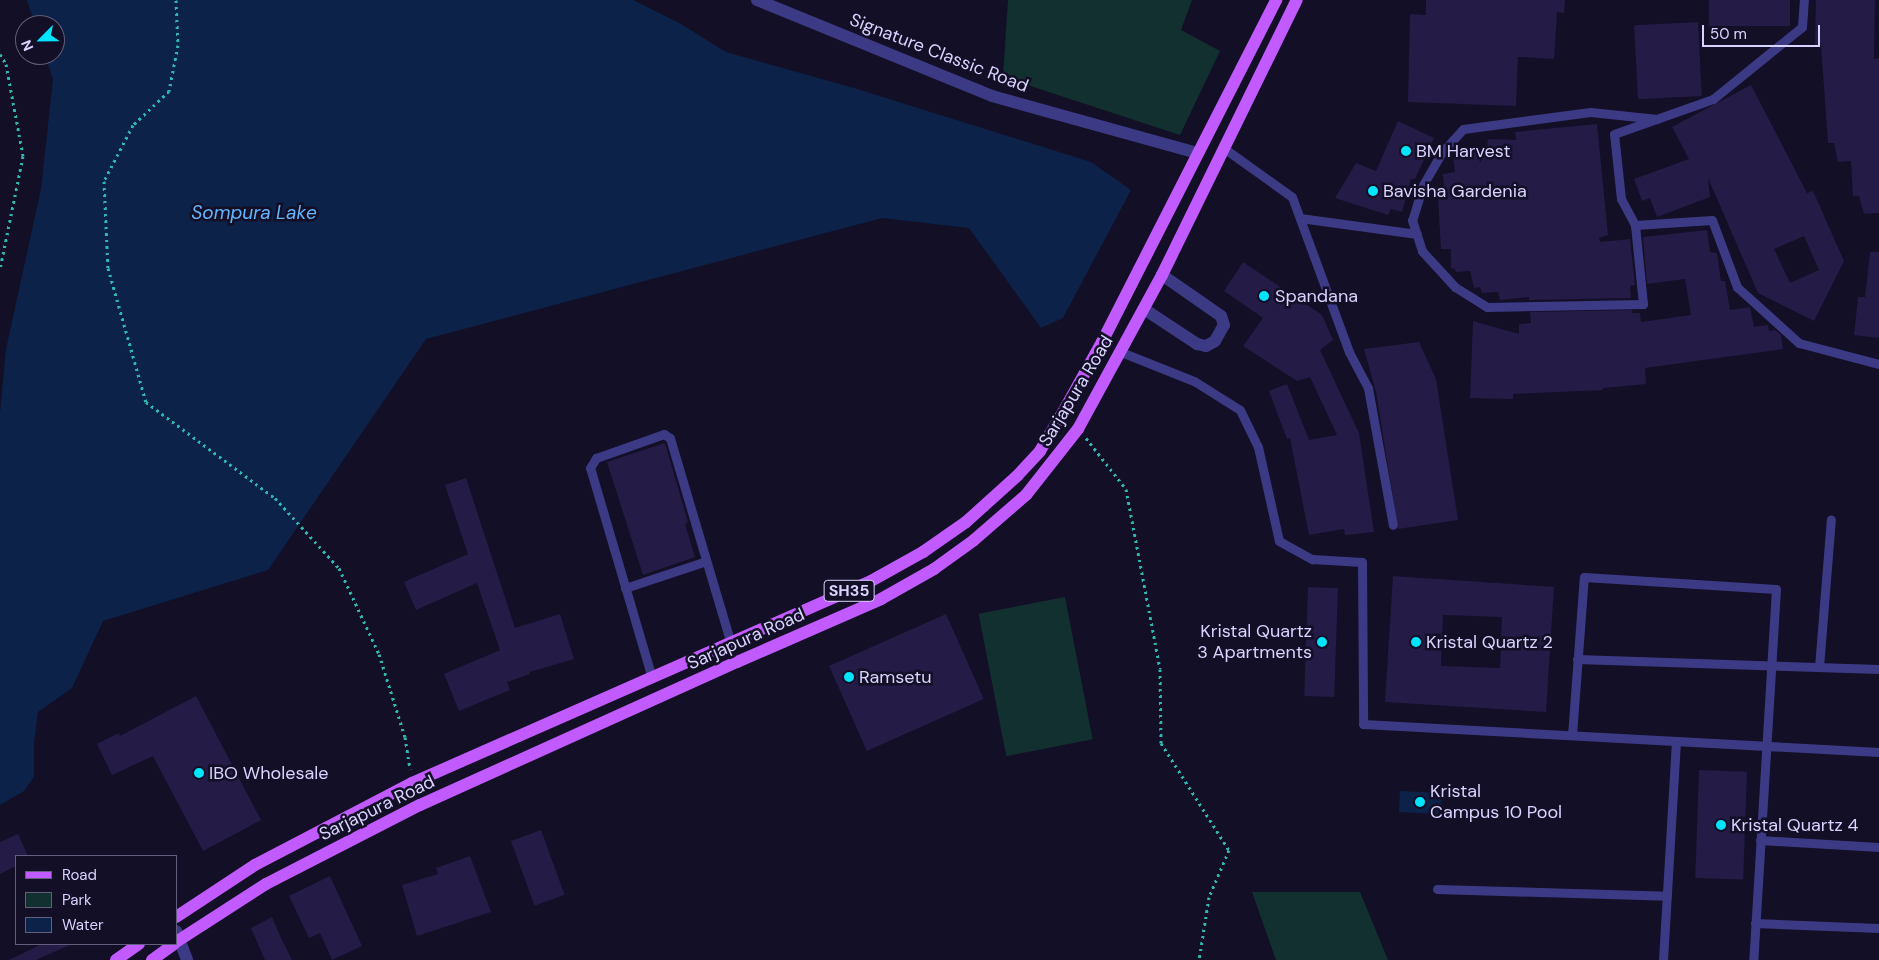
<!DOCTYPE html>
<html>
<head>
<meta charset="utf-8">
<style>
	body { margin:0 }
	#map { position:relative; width:1879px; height:960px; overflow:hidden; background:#130f26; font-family:"DM Sans",sans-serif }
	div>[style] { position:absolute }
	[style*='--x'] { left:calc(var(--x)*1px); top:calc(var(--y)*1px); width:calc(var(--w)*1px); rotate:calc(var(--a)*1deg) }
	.green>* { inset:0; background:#12302f; transform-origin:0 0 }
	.water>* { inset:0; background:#0c2248; transform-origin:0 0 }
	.building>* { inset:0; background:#241b47; transform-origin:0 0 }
	.path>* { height:3px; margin-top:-1.5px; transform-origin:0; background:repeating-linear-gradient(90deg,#2fb8b0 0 2.5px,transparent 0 6.5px) }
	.service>* { height:9px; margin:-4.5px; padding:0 4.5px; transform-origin:4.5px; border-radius:4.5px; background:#3d3a85 }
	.minor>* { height:12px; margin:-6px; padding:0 6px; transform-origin:6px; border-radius:6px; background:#3d3a85 }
	.primary>* { height:12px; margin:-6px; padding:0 6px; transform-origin:6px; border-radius:6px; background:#c25bff }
	.dots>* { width:14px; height:14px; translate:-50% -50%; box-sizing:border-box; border:2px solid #130f26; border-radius:50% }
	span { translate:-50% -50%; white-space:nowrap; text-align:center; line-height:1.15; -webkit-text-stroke:5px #130f26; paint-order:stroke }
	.shield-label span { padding:1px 4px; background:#130f26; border:1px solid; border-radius:4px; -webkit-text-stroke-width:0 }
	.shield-label { font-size:16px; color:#d9d4ff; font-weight:700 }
	.street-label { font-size:18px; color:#d9d4ff }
	.poi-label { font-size:18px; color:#d9d4ff }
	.left { translate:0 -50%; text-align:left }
	.right { translate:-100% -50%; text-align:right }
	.water-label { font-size:19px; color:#62b6ff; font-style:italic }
	.legend { position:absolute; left:15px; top:855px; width:162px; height:90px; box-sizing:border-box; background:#130f26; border:1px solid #625e7d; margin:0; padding:6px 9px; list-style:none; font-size:15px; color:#d9d4ff }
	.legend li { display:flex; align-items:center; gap:10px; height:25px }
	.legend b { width:25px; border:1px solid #625e7d }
	.north { position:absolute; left:15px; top:15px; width:50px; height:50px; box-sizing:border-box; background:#130f26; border:1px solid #625e7d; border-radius:50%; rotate:247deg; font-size:14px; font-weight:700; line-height:20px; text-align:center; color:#d9d4ff }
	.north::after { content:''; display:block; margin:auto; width:18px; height:22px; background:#00e5ff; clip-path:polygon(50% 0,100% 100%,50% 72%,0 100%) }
	.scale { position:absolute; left:1702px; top:25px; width:118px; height:22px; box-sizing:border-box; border:2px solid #d9d4ff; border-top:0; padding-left:6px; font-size:15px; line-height:18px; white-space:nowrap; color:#d9d4ff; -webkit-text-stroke:4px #130f26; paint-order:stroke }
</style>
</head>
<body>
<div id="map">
	<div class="green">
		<div style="clip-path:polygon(1008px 0,1192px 0,1181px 30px,1220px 51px,1180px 135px,1003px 77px)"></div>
		<div style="left:1065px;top:597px;width:145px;height:88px;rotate:79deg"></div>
		<div style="clip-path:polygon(1252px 892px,1360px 892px,1388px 960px,1276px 960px)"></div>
	</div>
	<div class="water">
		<div style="clip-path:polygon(27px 0,633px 0,681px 24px,726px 52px,854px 88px,1091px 162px,1131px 190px,1063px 318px,1041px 328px,969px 228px,882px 218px,426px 339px,268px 570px,103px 621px,72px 688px,38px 712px,34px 743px,34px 777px,24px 791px,0 805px,0 413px,6px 349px,41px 189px,53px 79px,45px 55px,55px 55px,55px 25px,35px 25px)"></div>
		<div style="left:1400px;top:791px;width:42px;height:21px;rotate:3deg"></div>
	</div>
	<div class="building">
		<div style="clip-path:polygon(1426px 0,1565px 0,1564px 13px,1557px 12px,1554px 59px,1518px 57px,1516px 106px,1408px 102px,1410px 14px,1426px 15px)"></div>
		<div style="left:1709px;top:0;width:81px;height:26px"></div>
		<div style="clip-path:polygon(1816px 0,1875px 0,1874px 59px,1879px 58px,1879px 213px,1864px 214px,1859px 196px,1853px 196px,1851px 161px,1838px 162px,1834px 143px,1828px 143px,1821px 45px,1815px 45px)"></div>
		<div style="left:1698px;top:22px;width:74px;height:64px;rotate:87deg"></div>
		<div style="clip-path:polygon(evenodd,1751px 85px,1807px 193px,1813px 191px,1844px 261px,1814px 321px,1758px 293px,1708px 178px,1710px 197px,1657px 217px,1650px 198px,1642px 201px,1634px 179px,1689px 159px,1672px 127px,1751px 85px,1804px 236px,1819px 270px,1790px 283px,1774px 249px,1804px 236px)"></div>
		<div style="clip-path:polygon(1398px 121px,1434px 138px,1415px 179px,1411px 179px,1402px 212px,1391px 209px,1388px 215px,1335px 198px,1356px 163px,1376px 171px)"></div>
		<div style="clip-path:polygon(1597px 124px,1608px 235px,1599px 238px,1600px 242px,1630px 239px,1635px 285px,1630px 286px,1631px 298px,1529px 300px,1529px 297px,1500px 300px,1498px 292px,1482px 293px,1480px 287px,1474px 288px,1470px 271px,1456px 272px,1455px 269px,1451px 268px,1451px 249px,1441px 249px,1438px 199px,1445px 199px,1443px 174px,1455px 172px,1453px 158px,1461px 149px,1487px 147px,1488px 139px,1516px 140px,1515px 132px)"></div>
		<div style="clip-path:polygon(1707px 230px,1710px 252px,1717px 253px,1721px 281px,1725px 281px,1730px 310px,1750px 307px,1754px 327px,1768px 325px,1769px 331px,1775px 330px,1781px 335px,1783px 349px,1645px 368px,1646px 384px,1603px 388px,1603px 390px,1513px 394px,1513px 399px,1470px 398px,1473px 321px,1519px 334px,1519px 324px,1531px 323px,1530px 312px,1632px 310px,1632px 313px,1640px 313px,1641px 322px,1691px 315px,1685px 279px,1647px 284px,1643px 237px)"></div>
		<div style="clip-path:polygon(1870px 252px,1879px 252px,1879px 338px,1854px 335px,1858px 297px,1865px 297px)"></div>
		<div style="clip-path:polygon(1243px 262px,1322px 315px,1333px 340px,1320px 350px,1359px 433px,1374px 532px,1345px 535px,1344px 529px,1309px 535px,1290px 438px,1287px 439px,1269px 391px,1287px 384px,1309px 440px,1337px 435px,1310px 377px,1297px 381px,1243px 346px,1263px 318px,1224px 291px)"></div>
		<div style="clip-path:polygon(1419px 342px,1436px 379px,1458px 520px,1398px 529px,1376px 392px,1364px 349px)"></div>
		<div style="clip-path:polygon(665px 443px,688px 522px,685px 524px,695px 557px,643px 575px,607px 462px)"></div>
		<div style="clip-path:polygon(466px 478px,515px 628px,560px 614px,574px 659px,530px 672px,530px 674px,507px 682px,510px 690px,459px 711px,444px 674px,500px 650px,477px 583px,416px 610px,404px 582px,468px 554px,445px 485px)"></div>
		<div style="clip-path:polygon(evenodd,1393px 576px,1554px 587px,1546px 712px,1385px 702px,1393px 576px,1443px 615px,1502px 617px,1500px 668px,1441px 666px,1443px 615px)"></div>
		<div style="left:1308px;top:587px;width:30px;height:109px;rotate:2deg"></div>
		<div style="left:946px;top:614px;width:93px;height:128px;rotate:66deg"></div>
		<div style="clip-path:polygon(196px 696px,261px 820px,203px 851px,153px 756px,112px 775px,97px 744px,119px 733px,120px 736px)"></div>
		<div style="left:1699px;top:770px;width:48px;height:108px;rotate:2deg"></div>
		<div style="left:541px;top:830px;width:69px;height:32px;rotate:70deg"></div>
		<div style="clip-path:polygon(18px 834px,28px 856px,16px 856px,16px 866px,0 874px,0 842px)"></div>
		<div style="clip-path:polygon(470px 856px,491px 912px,417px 936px,402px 885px,438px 874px,436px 868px)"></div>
		<div style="clip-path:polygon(330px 876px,362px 946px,332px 960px,320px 933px,309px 938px,289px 896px)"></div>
		<div style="clip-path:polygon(272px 917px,280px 936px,292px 960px,265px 960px,260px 949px,251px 928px)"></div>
		<div style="clip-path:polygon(42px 944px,72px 944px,36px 960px,9px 960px)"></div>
	</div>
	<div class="path">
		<div style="--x:176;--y:0;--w:45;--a:87.5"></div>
		<div style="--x:178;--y:45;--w:47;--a:101.1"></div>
		<div style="--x:169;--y:91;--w:50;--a:136.6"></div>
		<div style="--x:133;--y:125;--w:63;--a:117.4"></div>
		<div style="--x:104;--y:181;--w:87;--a:87.4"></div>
		<div style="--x:108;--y:268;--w:139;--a:74.2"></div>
		<div style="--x:146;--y:402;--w:161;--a:36.7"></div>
		<div style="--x:275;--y:498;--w:95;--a:47.6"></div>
		<div style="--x:339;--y:568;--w:95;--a:65.1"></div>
		<div style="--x:379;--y:654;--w:87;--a:72.6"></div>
		<div style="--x:405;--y:737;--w:33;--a:81"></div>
		<div style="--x:0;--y:54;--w:12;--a:59"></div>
		<div style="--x:6;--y:64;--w:94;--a:79.5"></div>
		<div style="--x:23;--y:156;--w:115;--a:101.5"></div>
		<div style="--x:1086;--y:438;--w:65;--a:51.9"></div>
		<div style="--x:1126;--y:489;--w:183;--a:79.3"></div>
		<div style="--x:1160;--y:669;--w:74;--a:89.2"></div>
		<div style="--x:1161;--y:743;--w:127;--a:57.6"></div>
		<div style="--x:1229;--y:850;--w:51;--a:113.1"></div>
		<div style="--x:1209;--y:897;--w:64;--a:99"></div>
	</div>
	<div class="service">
		<div style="--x:1657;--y:119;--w:67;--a:-174"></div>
		<div style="--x:1590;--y:112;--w:128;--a:172.4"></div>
		<div style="--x:1463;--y:129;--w:31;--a:132"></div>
		<div style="--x:1442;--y:152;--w:38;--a:120"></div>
		<div style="--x:1423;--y:185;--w:37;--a:107"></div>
		<div style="--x:1412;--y:220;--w:33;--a:72"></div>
		<div style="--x:1422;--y:251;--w:49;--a:47.5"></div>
		<div style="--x:1455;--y:287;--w:38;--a:32"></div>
		<div style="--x:1487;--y:307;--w:156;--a:-1.1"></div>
		<div style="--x:1643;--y:304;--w:79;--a:-95.8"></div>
		<div style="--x:1635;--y:225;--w:30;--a:-118"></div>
		<div style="--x:1621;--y:199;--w:65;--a:-96.1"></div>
		<div style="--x:1614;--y:134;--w:105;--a:-19.5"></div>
		<div style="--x:1713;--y:99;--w:114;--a:-39"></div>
		<div style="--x:1802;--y:27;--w:27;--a:-86"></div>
		<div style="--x:1225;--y:149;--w:82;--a:35.6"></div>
		<div style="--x:1292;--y:197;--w:165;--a:69.8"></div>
		<div style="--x:1349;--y:352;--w:41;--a:62.2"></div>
		<div style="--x:1368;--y:388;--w:139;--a:79.7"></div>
		<div style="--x:1300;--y:218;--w:118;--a:7.8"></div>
		<div style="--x:1635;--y:225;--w:77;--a:-3.7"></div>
		<div style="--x:1712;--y:220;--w:72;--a:69.5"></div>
		<div style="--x:1737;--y:287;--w:84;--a:42.1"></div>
		<div style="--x:1799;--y:343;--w:83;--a:14.7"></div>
		<div style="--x:1121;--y:352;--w:79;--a:21.7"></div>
		<div style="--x:1194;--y:381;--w:54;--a:32.2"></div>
		<div style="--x:1240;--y:410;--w:41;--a:64.1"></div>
		<div style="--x:1258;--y:447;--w:96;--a:77.4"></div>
		<div style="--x:1279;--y:541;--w:38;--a:29"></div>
		<div style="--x:1312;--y:559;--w:50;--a:3.4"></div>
		<div style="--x:1362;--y:562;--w:162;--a:89.6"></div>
		<div style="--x:1363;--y:724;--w:517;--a:3.11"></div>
		<div style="--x:625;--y:588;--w:85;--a:-18.4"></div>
		<div style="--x:1577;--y:659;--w:302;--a:1.9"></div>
		<div style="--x:1819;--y:667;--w:148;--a:-85.4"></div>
		<div style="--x:652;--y:678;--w:219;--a:-106.4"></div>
		<div style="--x:590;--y:468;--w:12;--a:-59"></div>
		<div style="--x:596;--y:458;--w:72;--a:-19.4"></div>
		<div style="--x:664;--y:434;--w:7;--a:34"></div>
		<div style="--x:670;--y:438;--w:215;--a:73.5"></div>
		<div style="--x:1572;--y:735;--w:158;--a:-85.7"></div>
		<div style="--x:1584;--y:577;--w:192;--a:3.6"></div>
		<div style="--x:1776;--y:589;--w:372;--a:93.5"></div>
		<div style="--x:1760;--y:840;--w:119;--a:3.4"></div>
		<div style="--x:1437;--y:889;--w:230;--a:1.7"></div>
		<div style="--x:1755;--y:923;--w:124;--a:2.3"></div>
		<div style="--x:1663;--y:960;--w:219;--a:-86.6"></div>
	</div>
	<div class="minor">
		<div style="--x:757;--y:0;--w:254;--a:22.2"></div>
		<div style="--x:992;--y:96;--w:214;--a:15.5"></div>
		<div style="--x:1144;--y:309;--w:64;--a:33.4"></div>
		<div style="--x:1197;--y:344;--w:9;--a:13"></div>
		<div style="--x:1206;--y:346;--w:10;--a:-29"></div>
		<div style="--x:1215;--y:341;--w:18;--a:-61"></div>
		<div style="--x:1224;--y:325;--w:9;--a:-108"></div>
		<div style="--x:1221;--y:316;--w:72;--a:-145.2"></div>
		<div style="--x:176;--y:931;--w:31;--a:69"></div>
	</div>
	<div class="primary">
		<div style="--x:176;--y:917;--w:95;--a:-33.4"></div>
		<div style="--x:255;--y:865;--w:177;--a:-27.6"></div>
		<div style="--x:412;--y:783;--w:501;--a:-23.75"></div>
		<div style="--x:871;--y:581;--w:60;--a:-29.1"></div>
		<div style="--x:923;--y:552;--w:52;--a:-34.9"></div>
		<div style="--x:966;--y:522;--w:69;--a:-42"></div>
		<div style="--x:1017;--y:476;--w:34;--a:-47"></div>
		<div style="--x:1040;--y:451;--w:51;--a:-59.4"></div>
		<div style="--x:1066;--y:407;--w:74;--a:-61"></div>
		<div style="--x:1102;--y:342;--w:384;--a:-63"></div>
		<div style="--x:176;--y:942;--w:107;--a:-32.8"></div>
		<div style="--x:266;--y:884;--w:173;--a:-27.2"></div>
		<div style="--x:420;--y:805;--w:348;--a:-24.3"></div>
		<div style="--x:737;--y:662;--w:157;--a:-23.6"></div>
		<div style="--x:881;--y:599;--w:61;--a:-29.5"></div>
		<div style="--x:934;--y:569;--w:49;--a:-35.9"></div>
		<div style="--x:974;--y:540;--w:69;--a:-40.9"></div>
		<div style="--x:1026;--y:495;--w:84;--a:-51.8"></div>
		<div style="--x:1078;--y:429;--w:175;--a:-61.4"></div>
		<div style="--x:1162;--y:275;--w:306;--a:-63.9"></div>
		<div style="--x:116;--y:960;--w:28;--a:-35"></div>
		<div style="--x:152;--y:960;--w:27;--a:-36"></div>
	</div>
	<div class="dots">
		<div style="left:1406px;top:151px;background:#00e5ff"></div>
		<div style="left:1373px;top:191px;background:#00e5ff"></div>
		<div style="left:1264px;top:296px;background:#00e5ff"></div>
		<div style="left:1322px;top:642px;background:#00e5ff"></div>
		<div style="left:1416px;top:642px;background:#00e5ff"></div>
		<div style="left:849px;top:677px;background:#00e5ff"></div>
		<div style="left:199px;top:773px;background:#00e5ff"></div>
		<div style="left:1420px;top:802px;background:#00e5ff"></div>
		<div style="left:1721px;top:825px;background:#00e5ff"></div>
	</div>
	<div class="shield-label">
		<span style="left:849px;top:591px">SH35</span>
	</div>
	<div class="street-label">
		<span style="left:939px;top:53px;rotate:21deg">Signature Classic Road</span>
		<span style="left:1076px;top:391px;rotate:-59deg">Sarjapura Road</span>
		<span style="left:746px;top:639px;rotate:-24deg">Sarjapura Road</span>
		<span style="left:377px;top:808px;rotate:-26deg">Sarjapura Road</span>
	</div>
	<div class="poi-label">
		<span class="left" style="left:1416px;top:151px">BM Harvest</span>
		<span class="left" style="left:1383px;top:191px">Bavisha Gardenia</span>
		<span class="left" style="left:1275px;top:296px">Spandana</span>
		<span class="right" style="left:1312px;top:642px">Kristal Quartz<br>3 Apartments</span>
		<span class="left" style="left:1426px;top:642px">Kristal Quartz 2</span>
		<span class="left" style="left:859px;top:677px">Ramsetu</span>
		<span class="left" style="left:209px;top:773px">IBO Wholesale</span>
		<span class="left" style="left:1430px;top:802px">Kristal<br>Campus 10 Pool</span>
		<span class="left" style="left:1731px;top:825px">Kristal Quartz 4</span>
	</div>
	<div class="water-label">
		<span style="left:254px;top:213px">Sompura Lake</span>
	</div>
	<ul class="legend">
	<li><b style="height:6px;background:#c25bff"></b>Road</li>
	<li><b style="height:14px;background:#12302f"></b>Park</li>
	<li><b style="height:14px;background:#0c2248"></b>Water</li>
	</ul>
	<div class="north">N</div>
	<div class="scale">50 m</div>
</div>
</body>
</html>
